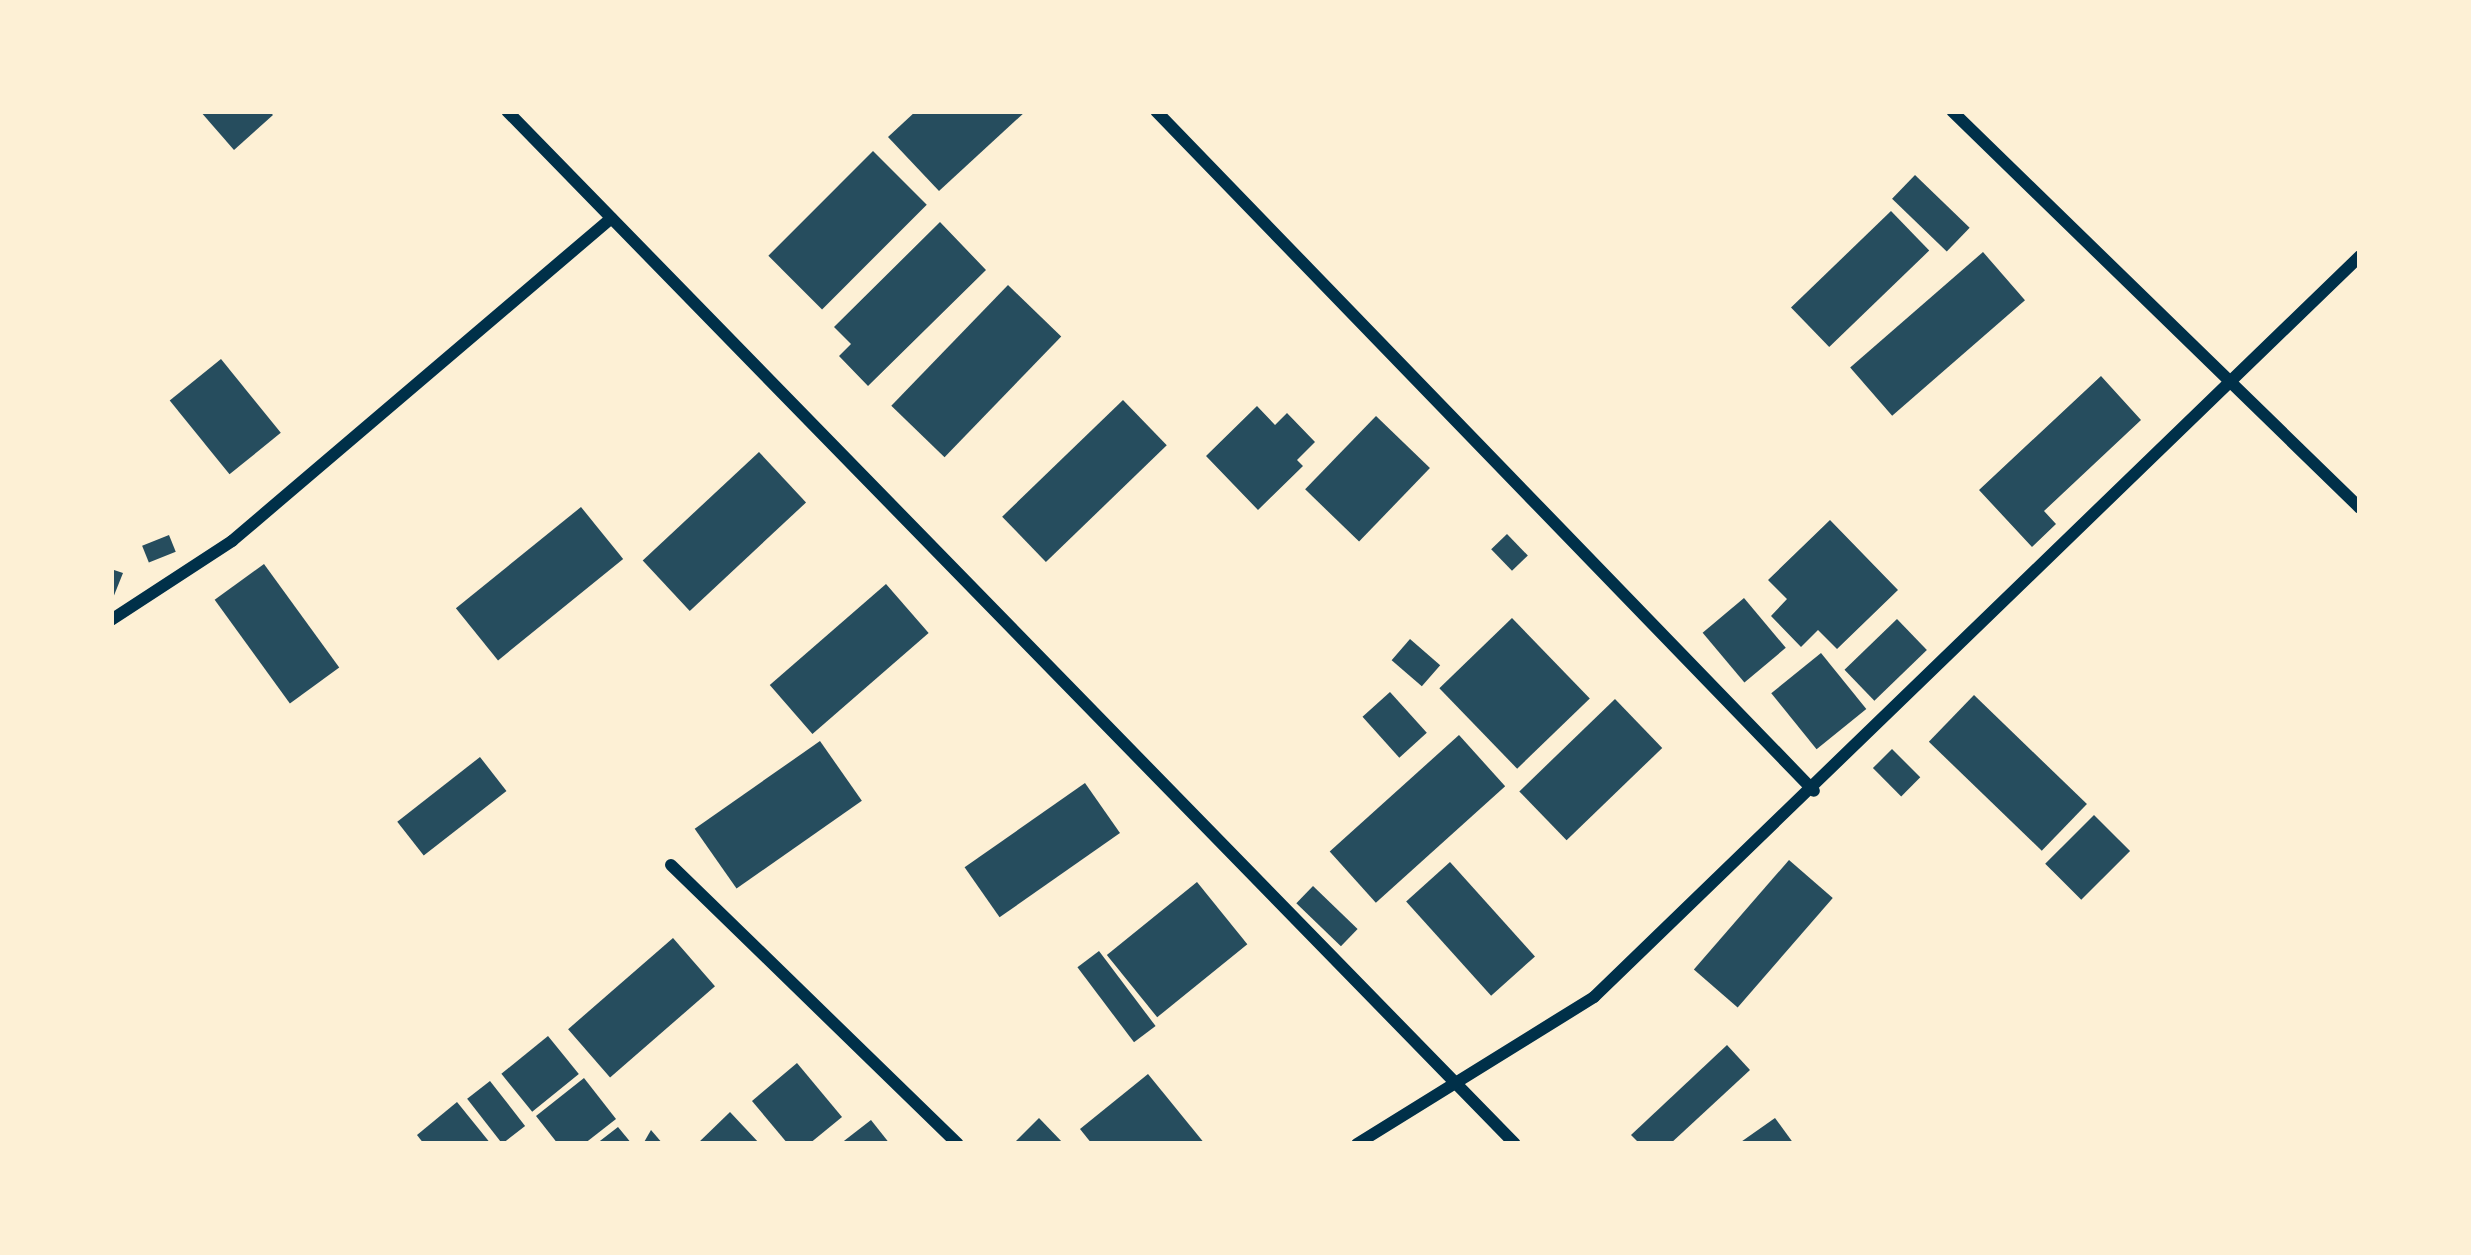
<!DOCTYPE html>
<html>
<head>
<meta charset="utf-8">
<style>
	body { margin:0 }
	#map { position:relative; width:2471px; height:1255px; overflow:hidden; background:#fdf0d5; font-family:"Exo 2",sans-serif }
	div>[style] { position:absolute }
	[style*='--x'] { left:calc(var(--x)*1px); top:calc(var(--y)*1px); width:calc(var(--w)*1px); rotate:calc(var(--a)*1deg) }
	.building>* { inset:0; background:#264d5e; transform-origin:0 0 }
	.minor>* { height:12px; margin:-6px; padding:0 6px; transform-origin:6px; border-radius:6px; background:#003049 }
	span { translate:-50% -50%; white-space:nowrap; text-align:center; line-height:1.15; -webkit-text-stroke:10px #fdf0d5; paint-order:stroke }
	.frame { position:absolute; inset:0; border:114px solid #fdf0d5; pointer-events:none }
</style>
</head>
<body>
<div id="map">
	<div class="building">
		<div style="clip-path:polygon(200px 111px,269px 111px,273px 115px,234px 150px)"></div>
		<div style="clip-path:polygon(916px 111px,1026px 111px,939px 191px,888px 137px)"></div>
		<div style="left:873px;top:151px;width:76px;height:148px;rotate:45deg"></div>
		<div style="left:1915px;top:175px;width:76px;height:33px;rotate:44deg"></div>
		<div style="left:1891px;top:211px;width:55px;height:139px;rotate:46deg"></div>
		<div style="clip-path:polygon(940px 222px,986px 270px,868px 386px,839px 356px,851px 344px,834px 327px)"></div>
		<div style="left:1983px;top:252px;width:64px;height:176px;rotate:49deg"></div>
		<div style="left:1008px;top:285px;width:74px;height:168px;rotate:44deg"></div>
		<div style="left:221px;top:359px;width:95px;height:66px;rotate:51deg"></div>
		<div style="clip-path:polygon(2101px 376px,2141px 420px,2044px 511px,2056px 524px,2032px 547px,1979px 490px)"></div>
		<div style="left:1123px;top:400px;width:63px;height:168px;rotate:46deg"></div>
		<div style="clip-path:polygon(1257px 406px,1275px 425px,1287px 413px,1315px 442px,1297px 460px,1303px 466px,1258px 510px,1206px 456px)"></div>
		<div style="left:1376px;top:416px;width:75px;height:102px;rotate:44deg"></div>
		<div style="left:759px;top:452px;width:69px;height:159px;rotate:47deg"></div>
		<div style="left:581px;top:507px;width:67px;height:161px;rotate:51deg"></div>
		<div style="clip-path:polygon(1830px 520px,1898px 590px,1837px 649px,1818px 630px,1801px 647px,1771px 616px,1787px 599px,1768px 580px)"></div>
		<div style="left:1507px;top:534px;width:30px;height:22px;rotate:46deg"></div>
		<div style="left:169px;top:535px;width:18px;height:29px;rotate:68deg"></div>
		<div style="left:264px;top:564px;width:128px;height:61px;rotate:54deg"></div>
		<div style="clip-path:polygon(111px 569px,123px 573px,111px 603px)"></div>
		<div style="left:886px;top:584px;width:65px;height:154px;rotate:49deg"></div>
		<div style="left:1744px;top:598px;width:65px;height:54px;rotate:50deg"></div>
		<div style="left:1512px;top:618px;width:112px;height:101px;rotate:46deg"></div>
		<div style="left:1897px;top:619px;width:43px;height:73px;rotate:46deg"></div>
		<div style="left:1410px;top:639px;width:40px;height:28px;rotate:41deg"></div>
		<div style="left:1821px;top:653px;width:72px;height:64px;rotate:51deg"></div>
		<div style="left:1390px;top:692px;width:55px;height:37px;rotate:48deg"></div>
		<div style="left:1974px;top:695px;width:157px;height:65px;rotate:44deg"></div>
		<div style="left:1615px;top:699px;width:68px;height:133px;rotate:46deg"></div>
		<div style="left:1459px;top:735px;width:69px;height:174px;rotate:48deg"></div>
		<div style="left:820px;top:741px;width:73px;height:153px;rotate:55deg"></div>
		<div style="left:1892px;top:749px;width:40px;height:27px;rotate:45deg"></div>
		<div style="left:480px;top:757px;width:43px;height:105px;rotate:52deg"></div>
		<div style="left:1085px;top:783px;width:61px;height:147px;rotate:55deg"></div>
		<div style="left:2094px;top:815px;width:51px;height:69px;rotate:45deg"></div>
		<div style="left:1789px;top:860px;width:58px;height:145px;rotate:41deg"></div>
		<div style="left:1450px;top:862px;width:127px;height:59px;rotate:48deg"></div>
		<div style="left:1197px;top:882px;width:80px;height:116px;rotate:51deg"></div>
		<div style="left:1313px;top:886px;width:62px;height:24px;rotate:44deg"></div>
		<div style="left:673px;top:938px;width:64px;height:139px;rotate:49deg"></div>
		<div style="left:1099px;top:951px;width:94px;height:27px;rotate:53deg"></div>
		<div style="left:548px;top:1036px;width:49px;height:60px;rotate:51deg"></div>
		<div style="clip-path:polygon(1727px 1045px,1750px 1070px,1670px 1144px,1640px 1144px,1631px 1135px)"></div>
		<div style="clip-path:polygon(797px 1063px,842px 1117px,809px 1144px,788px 1144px,752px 1101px)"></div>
		<div style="clip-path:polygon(1148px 1074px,1205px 1144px,1092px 1144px,1080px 1129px)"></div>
		<div style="clip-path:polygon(584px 1078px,616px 1119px,584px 1144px,558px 1144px,536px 1116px)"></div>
		<div style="left:490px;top:1081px;width:57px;height:29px;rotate:52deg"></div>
		<div style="clip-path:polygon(457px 1102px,491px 1144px,424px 1144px,417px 1135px)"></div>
		<div style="clip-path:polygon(730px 1112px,760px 1144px,697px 1144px)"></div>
		<div style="clip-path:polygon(1039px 1118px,1064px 1144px,1013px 1144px)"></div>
		<div style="clip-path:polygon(1775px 1118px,1794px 1144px,1738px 1144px)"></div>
		<div style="clip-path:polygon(871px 1120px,890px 1144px,840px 1144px)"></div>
		<div style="clip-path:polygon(618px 1127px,632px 1144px,596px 1144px)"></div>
		<div style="clip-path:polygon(651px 1130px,663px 1144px,643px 1144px)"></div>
	</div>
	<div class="minor">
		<div style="--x:507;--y:111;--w:1443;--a:45.7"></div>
		<div style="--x:1156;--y:111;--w:946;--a:45.94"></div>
		<div style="--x:1952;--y:111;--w:569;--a:44.22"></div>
		<div style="--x:111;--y:620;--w:145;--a:-33.1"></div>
		<div style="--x:232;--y:541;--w:498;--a:-40.4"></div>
		<div style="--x:671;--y:865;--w:400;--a:44.2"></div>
		<div style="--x:1357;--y:1144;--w:279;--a:-31.8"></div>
		<div style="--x:1594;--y:997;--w:1066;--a:-44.05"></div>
	</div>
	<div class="frame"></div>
</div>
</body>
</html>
